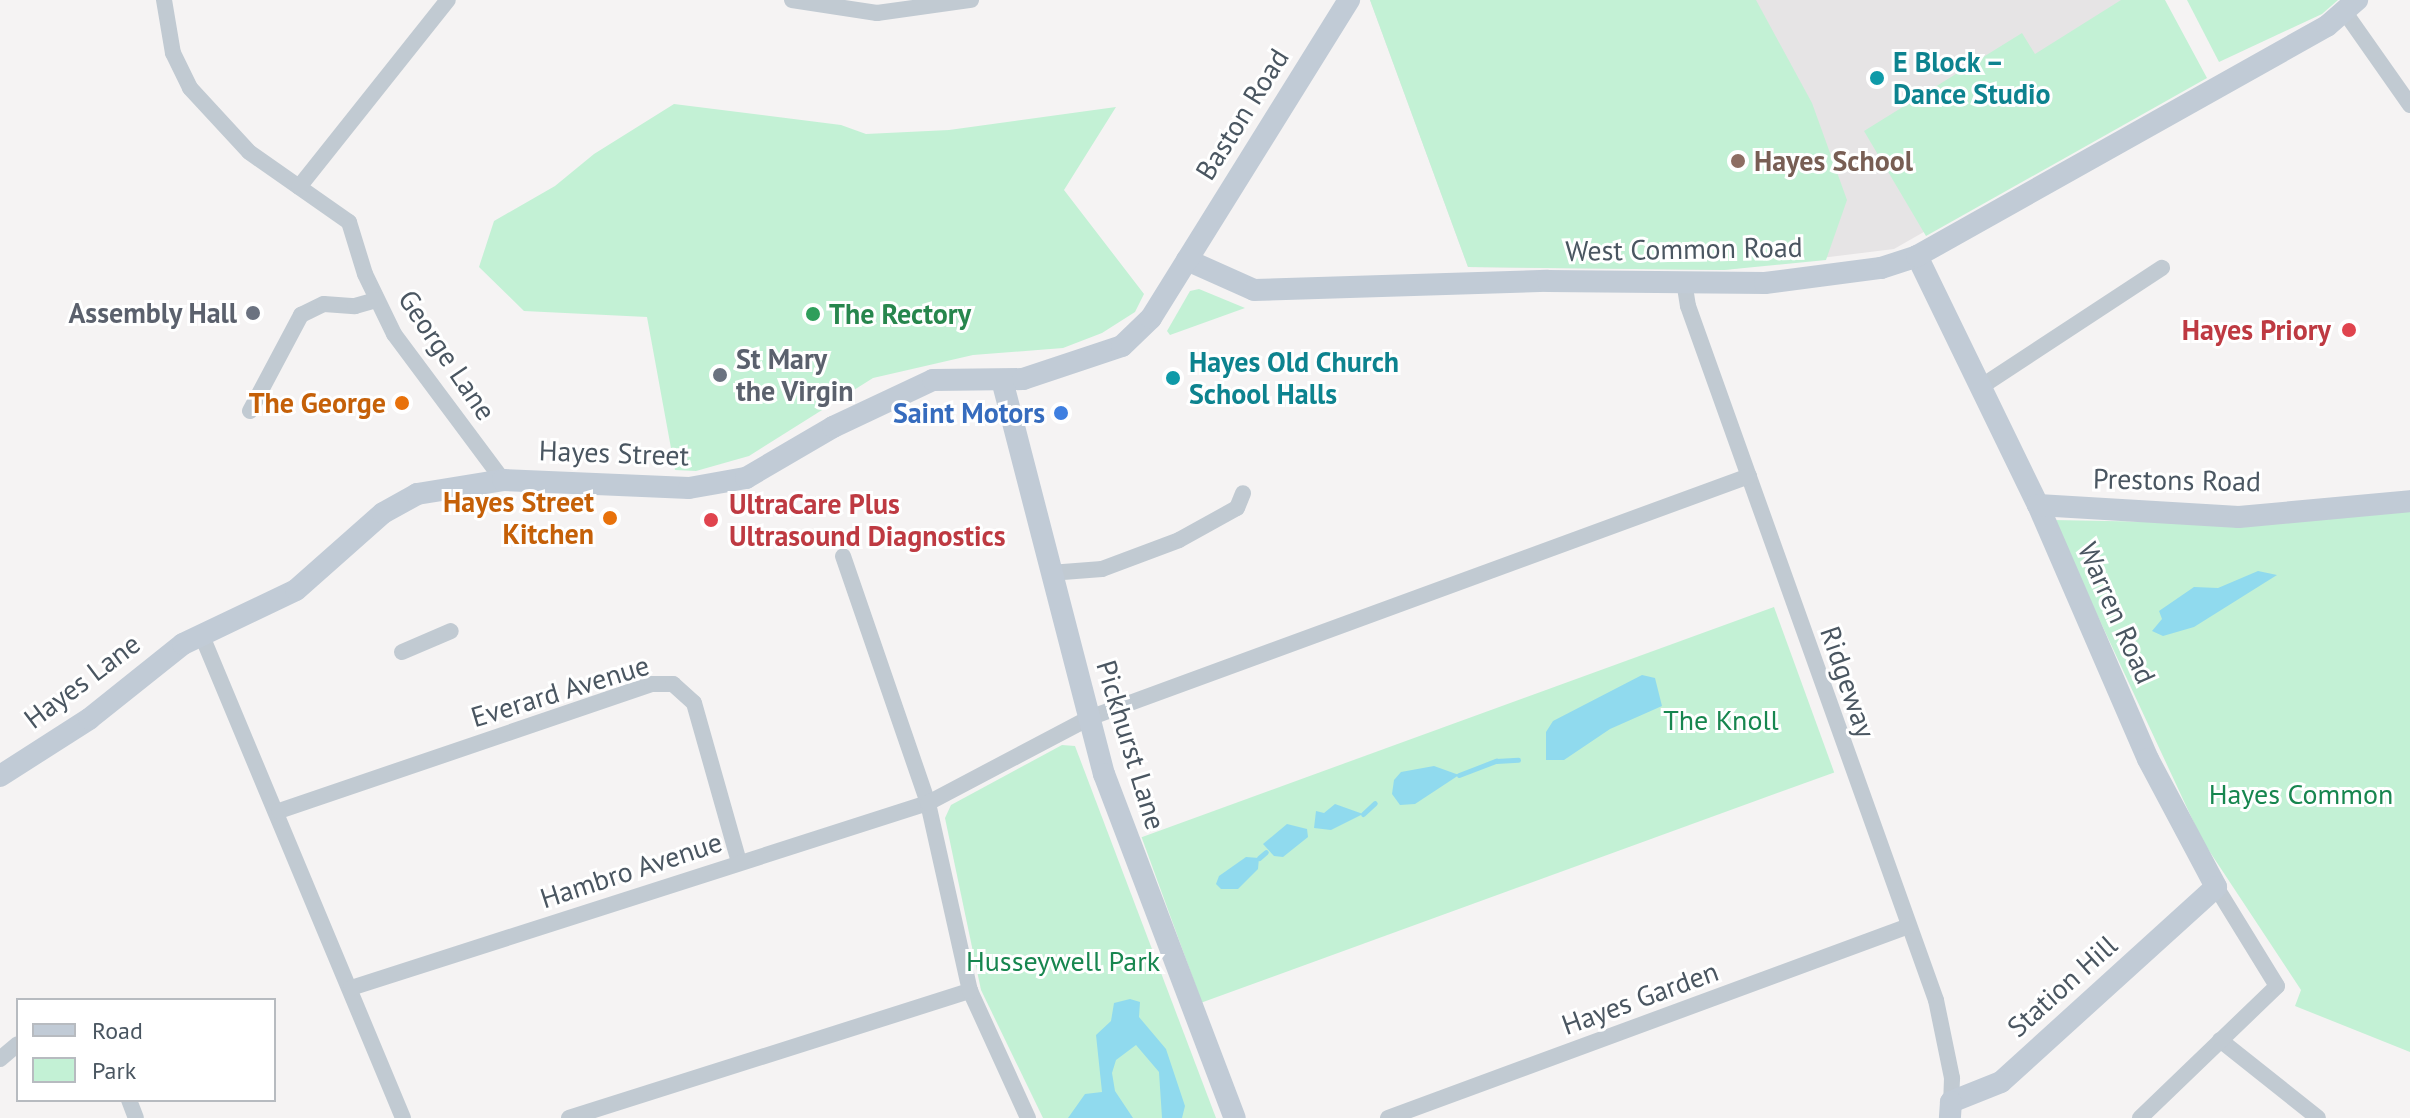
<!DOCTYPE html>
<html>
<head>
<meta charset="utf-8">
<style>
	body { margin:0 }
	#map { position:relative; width:2410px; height:1118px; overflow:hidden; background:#f5f3f3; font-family:"PT Sans",sans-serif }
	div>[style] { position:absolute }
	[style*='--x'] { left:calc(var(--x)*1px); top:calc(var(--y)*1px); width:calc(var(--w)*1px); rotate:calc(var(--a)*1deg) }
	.education>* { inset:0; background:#e6e4e5 }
	.green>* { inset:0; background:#c3f1d5; transform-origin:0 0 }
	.water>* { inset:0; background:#90daee }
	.stream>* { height:5px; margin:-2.5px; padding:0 2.5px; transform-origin:2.5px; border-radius:2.5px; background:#90daee }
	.street>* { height:16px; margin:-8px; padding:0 8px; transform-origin:8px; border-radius:8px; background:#c1cad2 }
	.secondary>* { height:22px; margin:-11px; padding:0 11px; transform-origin:11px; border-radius:11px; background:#c1cbd6 }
	.dots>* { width:22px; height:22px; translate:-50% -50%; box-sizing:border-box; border:4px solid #fff; border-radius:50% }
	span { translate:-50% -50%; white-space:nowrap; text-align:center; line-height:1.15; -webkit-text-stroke:6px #fff; paint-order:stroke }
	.culture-label { font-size:28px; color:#0d838f; font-weight:700 }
	.left { translate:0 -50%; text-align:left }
	.street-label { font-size:28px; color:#4a5661 }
	.education-label { font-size:28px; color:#785e54; font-weight:700 }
	.worship-label { font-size:28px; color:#5b616d; font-weight:700 }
	.right { translate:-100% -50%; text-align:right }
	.leisure-label { font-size:28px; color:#27864d; font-weight:700 }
	.health-label { font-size:28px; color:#be3a42; font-weight:700 }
	.food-label { font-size:28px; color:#c56008; font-weight:700 }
	.shop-label { font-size:28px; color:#366cbe; font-weight:700 }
	.park-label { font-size:28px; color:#17864f }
	.legend { position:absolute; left:16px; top:998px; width:260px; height:104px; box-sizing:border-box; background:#fff; border:2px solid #b7bbc0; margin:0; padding:10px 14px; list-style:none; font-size:24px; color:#4a5661 }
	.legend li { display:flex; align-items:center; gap:16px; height:40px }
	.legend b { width:40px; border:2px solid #b7bbc0 }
</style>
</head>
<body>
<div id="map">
	<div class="education">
		<div style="clip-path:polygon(1370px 0,2164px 0,2200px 74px,1894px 249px,1724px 270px,1468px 267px)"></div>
	</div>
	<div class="green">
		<div style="clip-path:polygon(1370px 0,1756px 0,1812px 103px,1847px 200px,1826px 260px,1724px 270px,1468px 267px)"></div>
		<div style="clip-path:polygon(2121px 0,2165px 0,2207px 78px,1926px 236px,1864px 131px,2022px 33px,2035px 54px)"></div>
		<div style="clip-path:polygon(2187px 0,2338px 0,2322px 14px,2219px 62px)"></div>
		<div style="clip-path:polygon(674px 104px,841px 125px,866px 134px,949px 130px,1116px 107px,1064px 190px,1144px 294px,1135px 312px,1102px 333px,1063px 348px,973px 355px,873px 378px,749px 456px,696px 471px,675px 470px,647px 317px,524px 311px,479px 267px,494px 221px,555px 186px,594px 154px)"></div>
		<div style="clip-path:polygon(1199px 289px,1245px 308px,1170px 335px,1167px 331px,1190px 291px)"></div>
		<div style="clip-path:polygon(2410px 511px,2410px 1052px,2295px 1006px,2301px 990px,2202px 840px,2053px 520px,2214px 523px)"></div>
		<div style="left:1774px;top:607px;width:176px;height:673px;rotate:70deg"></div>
		<div style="clip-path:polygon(1062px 745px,1075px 746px,1216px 1118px,1043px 1118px,981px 990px,945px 818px,951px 805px)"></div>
	</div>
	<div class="water">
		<div style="clip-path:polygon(2258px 571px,2277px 575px,2194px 627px,2163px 636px,2152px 631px,2162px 619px,2159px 611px,2194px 587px,2218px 588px)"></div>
		<div style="clip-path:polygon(1642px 675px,1655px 678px,1662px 706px,1610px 729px,1564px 760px,1546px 760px,1546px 732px,1553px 721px)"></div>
		<div style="clip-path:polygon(1434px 766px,1459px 775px,1415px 804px,1400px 805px,1392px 794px,1394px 780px,1401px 772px)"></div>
		<div style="clip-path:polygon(1335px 804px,1363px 814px,1331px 830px,1314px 828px,1316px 811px,1324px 813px)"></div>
		<div style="clip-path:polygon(1287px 824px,1307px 829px,1308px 837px,1283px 857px,1274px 856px,1263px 844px)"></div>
		<div style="clip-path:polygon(1246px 857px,1259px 858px,1258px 869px,1238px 889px,1221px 889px,1216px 884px,1219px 876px)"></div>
		<div style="clip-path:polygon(1130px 999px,1140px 1002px,1139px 1017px,1166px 1049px,1185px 1106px,1182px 1118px,1162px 1118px,1159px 1072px,1136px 1045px,1116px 1060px,1112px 1073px,1115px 1091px,1133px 1118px,1068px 1118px,1085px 1094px,1102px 1092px,1096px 1035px,1111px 1021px,1114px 1003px)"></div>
	</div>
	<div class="stream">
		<div style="--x:1459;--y:775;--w:40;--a:-21"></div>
		<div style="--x:1496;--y:761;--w:22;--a:-3"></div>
		<div style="--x:1363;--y:814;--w:16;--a:-43"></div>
		<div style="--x:1259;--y:858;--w:9;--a:-41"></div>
	</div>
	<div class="street">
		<div style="--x:164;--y:0;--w:54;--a:80.4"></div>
		<div style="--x:173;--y:53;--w:39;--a:64"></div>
		<div style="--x:190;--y:88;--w:87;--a:47.3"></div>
		<div style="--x:249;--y:152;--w:122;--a:35"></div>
		<div style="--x:349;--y:222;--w:54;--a:72.9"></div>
		<div style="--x:365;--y:274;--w:67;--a:64.2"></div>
		<div style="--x:394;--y:334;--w:182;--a:53.3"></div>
		<div style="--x:792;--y:0;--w:86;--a:8.7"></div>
		<div style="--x:877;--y:13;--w:95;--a:-7.9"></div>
		<div style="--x:2344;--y:11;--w:115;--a:54.9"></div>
		<div style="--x:299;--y:187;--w:239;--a:-51.5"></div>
		<div style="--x:1684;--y:281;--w:25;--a:81"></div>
		<div style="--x:1688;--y:306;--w:737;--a:70.34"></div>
		<div style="--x:1936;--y:1000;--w:80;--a:78.4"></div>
		<div style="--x:1952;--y:1078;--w:24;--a:92"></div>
		<div style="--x:1979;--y:388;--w:219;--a:-33.3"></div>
		<div style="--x:250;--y:411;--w:109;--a:-62"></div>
		<div style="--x:301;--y:315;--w:25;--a:-26"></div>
		<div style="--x:324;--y:304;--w:31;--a:4"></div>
		<div style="--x:355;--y:306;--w:22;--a:-16"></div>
		<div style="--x:1050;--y:573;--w:52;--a:-4.4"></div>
		<div style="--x:1102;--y:569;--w:82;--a:-20.6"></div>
		<div style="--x:1179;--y:540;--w:66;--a:-28.9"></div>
		<div style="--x:1237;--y:508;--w:16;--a:-68"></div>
		<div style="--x:202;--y:636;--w:522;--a:67.36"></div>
		<div style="--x:402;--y:652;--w:53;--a:-23.2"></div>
		<div style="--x:279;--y:811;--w:394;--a:-18.8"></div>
		<div style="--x:652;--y:684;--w:21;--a:0"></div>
		<div style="--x:673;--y:684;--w:28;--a:42"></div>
		<div style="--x:694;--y:703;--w:165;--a:74.2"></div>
		<div style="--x:351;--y:988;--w:606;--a:-17.78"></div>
		<div style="--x:928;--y:803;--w:261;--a:-109"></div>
		<div style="--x:2220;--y:1040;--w:125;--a:38.5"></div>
		<div style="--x:0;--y:1059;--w:23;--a:-40"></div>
		<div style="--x:129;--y:1100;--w:19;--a:69"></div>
		<div style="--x:569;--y:1118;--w:421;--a:-17.6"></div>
		<div style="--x:1028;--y:1118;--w:140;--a:-114.5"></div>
		<div style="--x:970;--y:991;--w:193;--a:-102.6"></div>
		<div style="--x:928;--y:803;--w:182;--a:-27.8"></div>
		<div style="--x:1089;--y:718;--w:703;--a:-20.14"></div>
		<div style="--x:1388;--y:1118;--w:555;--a:-20.23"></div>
		<div style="--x:2140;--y:1118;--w:190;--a:-43.9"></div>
		<div style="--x:2277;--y:986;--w:116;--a:-121.6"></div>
	</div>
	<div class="secondary">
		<div style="--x:1917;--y:256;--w:277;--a:64.1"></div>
		<div style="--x:2038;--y:505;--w:277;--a:66.6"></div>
		<div style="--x:2148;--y:759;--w:145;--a:62"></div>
		<div style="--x:2216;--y:887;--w:290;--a:137.8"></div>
		<div style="--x:2001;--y:1082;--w:54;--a:158.2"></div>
		<div style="--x:1951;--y:1102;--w:16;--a:94"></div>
		<div style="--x:1187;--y:260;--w:73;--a:24.1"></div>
		<div style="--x:1254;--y:290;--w:294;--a:-1.8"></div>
		<div style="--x:1548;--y:281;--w:217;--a:0.5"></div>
		<div style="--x:1765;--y:283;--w:117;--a:-7.4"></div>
		<div style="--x:1881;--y:268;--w:38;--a:-18"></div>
		<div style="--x:1917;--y:256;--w:470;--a:-29.3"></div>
		<div style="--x:2327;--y:26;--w:40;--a:-41"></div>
		<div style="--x:1002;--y:380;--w:407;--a:75.5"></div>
		<div style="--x:1104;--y:774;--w:368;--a:69.2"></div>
		<div style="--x:2038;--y:505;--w:201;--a:3.4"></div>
		<div style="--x:2239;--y:517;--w:172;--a:-5.3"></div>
		<div style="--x:0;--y:776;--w:106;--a:-32.6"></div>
		<div style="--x:89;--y:719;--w:120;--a:-38.6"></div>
		<div style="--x:183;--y:644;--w:125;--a:-25.5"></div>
		<div style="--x:296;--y:590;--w:116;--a:-41.5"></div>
		<div style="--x:383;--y:513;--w:39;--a:-29"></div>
		<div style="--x:417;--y:494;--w:87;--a:-9.2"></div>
		<div style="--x:503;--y:480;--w:186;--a:2.5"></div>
		<div style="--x:689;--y:488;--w:58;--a:-10"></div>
		<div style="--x:746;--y:478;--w:101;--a:-30.4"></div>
		<div style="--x:833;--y:427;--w:110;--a:-25.2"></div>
		<div style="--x:933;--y:380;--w:90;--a:-0.6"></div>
		<div style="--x:1023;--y:379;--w:104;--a:-18.4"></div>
		<div style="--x:1122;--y:346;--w:40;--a:-44"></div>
		<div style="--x:1151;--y:318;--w:375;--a:-58.1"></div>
	</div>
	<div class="dots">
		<div style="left:1877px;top:78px;background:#0f9aa8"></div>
		<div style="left:1738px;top:161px;background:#8d6e63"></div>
		<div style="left:253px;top:313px;background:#6b7280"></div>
		<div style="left:813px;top:314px;background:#2e9e5b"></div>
		<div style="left:2349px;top:330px;background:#e0444e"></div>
		<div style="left:720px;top:375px;background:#6b7280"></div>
		<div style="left:1173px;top:378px;background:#0f9aa8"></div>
		<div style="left:402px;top:403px;background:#e8710a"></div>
		<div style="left:1061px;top:413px;background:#3f7fe0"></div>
		<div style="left:610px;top:518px;background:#e8710a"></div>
		<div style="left:711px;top:520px;background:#e0444e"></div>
	</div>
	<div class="culture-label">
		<span class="left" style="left:1893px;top:78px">E Block –<br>Dance Studio</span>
		<span class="left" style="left:1189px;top:378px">Hayes Old Church<br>School Halls</span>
	</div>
	<div class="street-label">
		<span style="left:1242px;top:114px;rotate:-58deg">Baston Road</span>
		<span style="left:1684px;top:249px;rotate:-1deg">West Common Road</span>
		<span style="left:447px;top:355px;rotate:56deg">George Lane</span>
		<span style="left:614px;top:453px;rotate:2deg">Hayes Street</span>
		<span style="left:2177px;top:480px;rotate:1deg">Prestons Road</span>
		<span style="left:2117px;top:613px;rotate:66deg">Warren Road</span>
		<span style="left:82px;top:681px;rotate:-37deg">Hayes Lane</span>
		<span style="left:1848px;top:682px;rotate:71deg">Ridgeway</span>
		<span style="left:560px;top:691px;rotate:-17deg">Everard Avenue</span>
		<span style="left:1131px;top:745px;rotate:73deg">Pickhurst Lane</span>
		<span style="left:631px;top:870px;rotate:-18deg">Hambro Avenue</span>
		<span style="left:2062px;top:986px;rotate:-42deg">Station Hill</span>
		<span style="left:1640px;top:998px;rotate:-20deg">Hayes Garden</span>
	</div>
	<div class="education-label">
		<span class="left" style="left:1754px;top:161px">Hayes School</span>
	</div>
	<div class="worship-label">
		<span class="right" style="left:237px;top:313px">Assembly Hall</span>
		<span class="left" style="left:736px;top:375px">St Mary<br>the Virgin</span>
	</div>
	<div class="leisure-label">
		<span class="left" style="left:829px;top:314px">The Rectory</span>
	</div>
	<div class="health-label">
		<span class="right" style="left:2331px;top:330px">Hayes Priory</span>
		<span class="left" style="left:729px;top:520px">UltraCare Plus<br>Ultrasound Diagnostics</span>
	</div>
	<div class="food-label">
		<span class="right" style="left:386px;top:403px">The George</span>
		<span class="right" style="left:594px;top:518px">Hayes Street<br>Kitchen</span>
	</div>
	<div class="shop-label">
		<span class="right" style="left:1045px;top:413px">Saint Motors</span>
	</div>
	<div class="park-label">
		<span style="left:1721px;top:720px">The Knoll</span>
		<span style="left:2301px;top:794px">Hayes Common</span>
		<span style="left:1063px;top:961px">Husseywell Park</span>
	</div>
	<ul class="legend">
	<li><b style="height:10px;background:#c1cbd6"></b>Road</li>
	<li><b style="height:22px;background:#c3f1d5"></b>Park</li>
	</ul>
</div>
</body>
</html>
